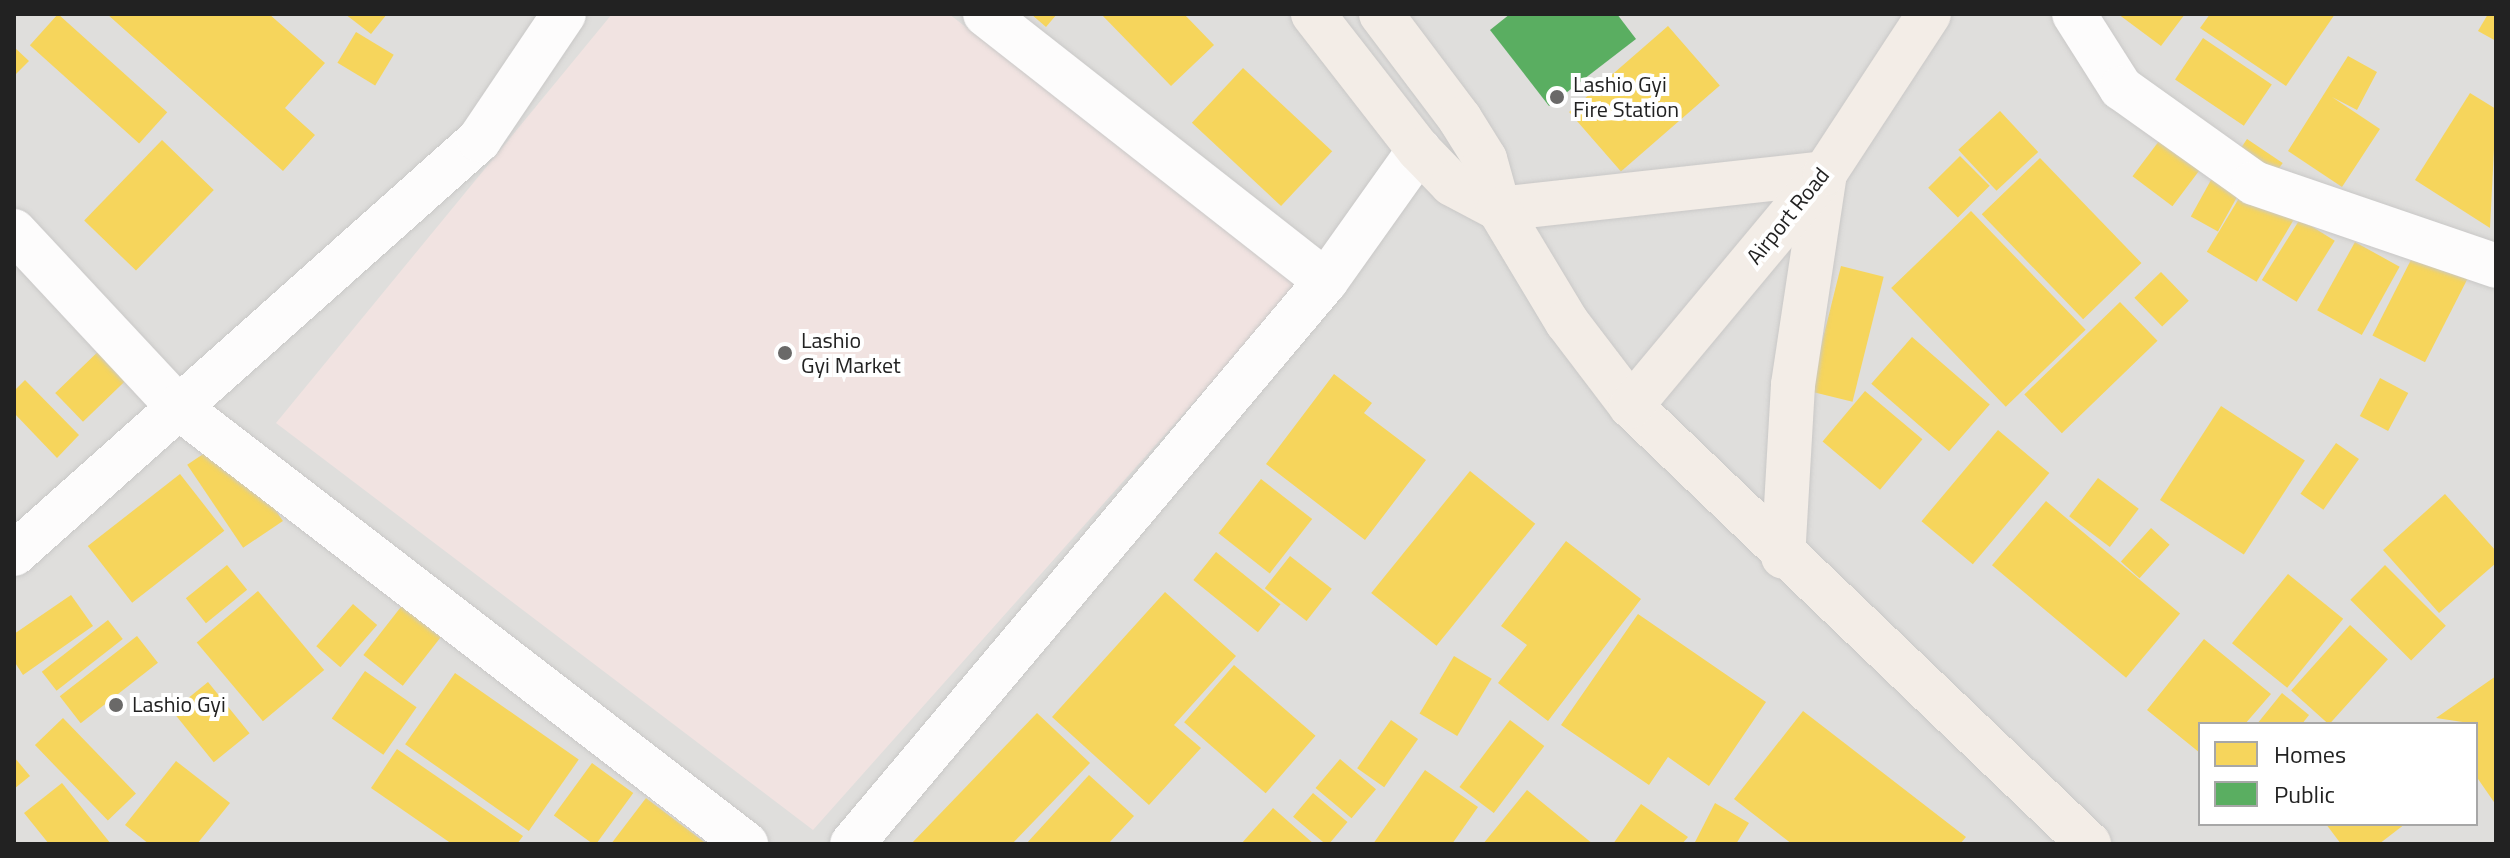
<!DOCTYPE html>
<html>
<head>
<meta charset="utf-8">
<style>
	body { margin:0 }
	#map { position:relative; width:2510px; height:858px; overflow:hidden; background:#f0eeeb; font-family:"Titillium Web",sans-serif }
	div>[style] { position:absolute }
	[style*='--x'] { left:calc(var(--x)*1px); top:calc(var(--y)*1px); width:calc(var(--w)*1px); rotate:calc(var(--a)*1deg) }
	.residential>* { inset:0; background:#dfdedc }
	.commercial>* { inset:0; background:#f1e3e1 }
	.homes>* { inset:0; background:#f6d55c; transform-origin:0 0 }
	.public>* { inset:0; background:#5aae61 }
	.roads { filter:drop-shadow(0 0 2px #c9c8c7) drop-shadow(0 0 2px #c9c8c7) }
	.minor>* { height:44px; margin:-22px; padding:0 22px; transform-origin:22px; border-radius:22px; background:#fdfcfc }
	.major>* { height:44px; margin:-22px; padding:0 22px; transform-origin:22px; border-radius:22px; background:#f3ede7 }
	.dots>* { width:22px; height:22px; translate:-50% -50%; box-sizing:border-box; border:4px solid #fff; border-radius:50% }
	span { translate:-50% -50%; white-space:nowrap; text-align:center; line-height:1.15; -webkit-text-stroke:8px #fff; paint-order:stroke }
	.poi-label { font-size:22px; color:#222 }
	.left { translate:0 -50%; text-align:left }
	.street-label { font-size:22px; color:#222 }
	.frame { position:absolute; inset:0; border:16px solid #222; pointer-events:none }
	.legend { position:absolute; left:2198px; top:722px; width:280px; height:104px; box-sizing:border-box; background:#fff; border:2px solid #a7a7a7; margin:0; padding:10px 14px; list-style:none; font-size:24px; color:#222 }
	.legend li { display:flex; align-items:center; gap:16px; height:40px }
	.legend b { width:40px; border:2px solid #a7a7a7 }
</style>
</head>
<body>
<div id="map">
	<div class="residential">
		<div style="clip-path:polygon(evenodd,14px 14px,2496px 14px,2496px 844px,14px 844px,14px 14px,2200px 724px,2476px 724px,2476px 824px,2200px 824px,2200px 724px)"></div>
	</div>
	<div class="commercial">
		<div style="clip-path:polygon(612px 14px,949px 14px,1299px 284px,813px 830px,276px 423px)"></div>
	</div>
	<div class="homes">
		<div style="left:58px;top:14px;width:147px;height:42px;rotate:42deg"></div>
		<div style="clip-path:polygon(107px 14px,269px 14px,325px 63px,285px 108px,315px 135px,283px 171px)"></div>
		<div style="clip-path:polygon(345px 14px,387px 14px,371px 34px)"></div>
		<div style="clip-path:polygon(1031px 14px,1057px 14px,1046px 27px)"></div>
		<div style="clip-path:polygon(1101px 14px,1184px 14px,1214px 45px,1171px 86px)"></div>
		<div style="clip-path:polygon(2118px 14px,2185px 14px,2161px 46px)"></div>
		<div style="clip-path:polygon(2210px 14px,2335px 14px,2286px 86px,2200px 28px)"></div>
		<div style="clip-path:polygon(2488px 14px,2496px 14px,2496px 41px,2478px 31px)"></div>
		<div style="left:1668px;top:26px;width:79px;height:131px;rotate:49deg"></div>
		<div style="left:356px;top:32px;width:44px;height:36px;rotate:31deg"></div>
		<div style="left:2203px;top:38px;width:83px;height:50px;rotate:34deg"></div>
		<div style="clip-path:polygon(14px 47px,29px 61px,14px 76px)"></div>
		<div style="clip-path:polygon(2348px 56px,2377px 72px,2357px 110px,2332px 97px,2380px 129px,2342px 187px,2288px 151px)"></div>
		<div style="left:1243px;top:68px;width:122px;height:75px;rotate:43deg"></div>
		<div style="clip-path:polygon(2470px 93px,2496px 109px,2490px 228px,2415px 180px)"></div>
		<div style="left:2000px;top:111px;width:56px;height:57px;rotate:47deg"></div>
		<div style="left:2162px;top:137px;width:50px;height:49px;rotate:37deg"></div>
		<div style="left:2247px;top:139px;width:43px;height:27px;rotate:34deg"></div>
		<div style="left:162px;top:140px;width:72px;height:112px;rotate:44deg"></div>
		<div style="left:1960px;top:156px;width:42px;height:45px;rotate:45deg"></div>
		<div style="left:2040px;top:158px;width:146px;height:81px;rotate:46deg"></div>
		<div style="left:2216px;top:171px;width:31px;height:52px;rotate:29deg"></div>
		<div style="left:2247px;top:185px;width:58px;height:78px;rotate:31deg"></div>
		<div style="left:1971px;top:211px;width:165px;height:111px;rotate:46deg"></div>
		<div style="left:2300px;top:219px;width:41px;height:72px;rotate:32deg"></div>
		<div style="left:2355px;top:242px;width:51px;height:78px;rotate:29deg"></div>
		<div style="left:2416px;top:250px;width:59px;height:96px;rotate:27deg"></div>
		<div style="left:1841px;top:266px;width:44px;height:129px;rotate:14deg"></div>
		<div style="left:2161px;top:272px;width:40px;height:37px;rotate:46deg"></div>
		<div style="left:2120px;top:302px;width:54px;height:133px;rotate:46deg"></div>
		<div style="left:1912px;top:337px;width:103px;height:62px;rotate:41deg"></div>
		<div style="left:107px;top:343px;width:40px;height:72px;rotate:46deg"></div>
		<div style="clip-path:polygon(1334px 374px,1372px 403px,1364px 413px,1426px 460px,1365px 540px,1266px 464px)"></div>
		<div style="left:2380px;top:378px;width:32px;height:43px;rotate:28deg"></div>
		<div style="clip-path:polygon(25px 380px,79px 435px,57px 458px,14px 413px,14px 391px)"></div>
		<div style="left:1865px;top:391px;width:75px;height:66px;rotate:40deg"></div>
		<div style="left:2221px;top:406px;width:100px;height:112px;rotate:33deg"></div>
		<div style="left:1998px;top:430px;width:67px;height:119px;rotate:40deg"></div>
		<div style="left:227px;top:438px;width:100px;height:48px;rotate:56deg"></div>
		<div style="left:2336px;top:443px;width:28px;height:62px;rotate:35deg"></div>
		<div style="left:1470px;top:471px;width:84px;height:157px;rotate:39deg"></div>
		<div style="left:180px;top:474px;width:72px;height:117px;rotate:52deg"></div>
		<div style="left:2098px;top:478px;width:51px;height:48px;rotate:37deg"></div>
		<div style="left:1261px;top:479px;width:65px;height:69px;rotate:38deg"></div>
		<div style="clip-path:polygon(2445px 494px,2496px 551px,2496px 563px,2439px 613px,2383px 550px)"></div>
		<div style="left:2046px;top:501px;width:175px;height:84px;rotate:40deg"></div>
		<div style="left:2151px;top:528px;width:25px;height:45px;rotate:42deg"></div>
		<div style="clip-path:polygon(1566px 541px,1641px 599px,1548px 721px,1498px 683px,1527px 645px,1501px 626px)"></div>
		<div style="left:1216px;top:552px;width:83px;height:36px;rotate:39deg"></div>
		<div style="left:1290px;top:556px;width:53px;height:41px;rotate:38deg"></div>
		<div style="left:227px;top:565px;width:32px;height:53px;rotate:51deg"></div>
		<div style="left:2385px;top:565px;width:86px;height:49px;rotate:45deg"></div>
		<div style="left:2288px;top:574px;width:71px;height:89px;rotate:39deg"></div>
		<div style="left:258px;top:591px;width:103px;height:80px;rotate:50deg"></div>
		<div style="clip-path:polygon(1165px 592px,1236px 656px,1174px 725px,1201px 748px,1149px 805px,1052px 717px)"></div>
		<div style="clip-path:polygon(71px 595px,93px 626px,23px 675px,14px 661px,14px 634px)"></div>
		<div style="left:404px;top:603px;width:50px;height:66px;rotate:38deg"></div>
		<div style="left:353px;top:604px;width:32px;height:56px;rotate:41deg"></div>
		<div style="clip-path:polygon(1638px 614px,1766px 702px,1709px 786px,1668px 757px,1649px 785px,1561px 725px)"></div>
		<div style="left:108px;top:620px;width:24px;height:84px;rotate:52deg"></div>
		<div style="left:2350px;top:625px;width:51px;height:88px;rotate:42deg"></div>
		<div style="left:137px;top:636px;width:34px;height:98px;rotate:52deg"></div>
		<div style="clip-path:polygon(2204px 639px,2271px 694px,2245px 724px,2200px 724px,2200px 753px,2147px 710px)"></div>
		<div style="left:1454px;top:656px;width:44px;height:67px;rotate:31deg"></div>
		<div style="left:1234px;top:665px;width:108px;height:76px;rotate:41deg"></div>
		<div style="left:365px;top:671px;width:63px;height:58px;rotate:35deg"></div>
		<div style="left:455px;top:673px;width:151px;height:87px;rotate:35deg"></div>
		<div style="clip-path:polygon(2496px 676px,2496px 805px,2476px 776px,2476px 724px,2436px 718px)"></div>
		<div style="left:208px;top:682px;width:66px;height:46px;rotate:51deg"></div>
		<div style="clip-path:polygon(2282px 693px,2309px 715px,2302px 724px,2257px 724px)"></div>
		<div style="clip-path:polygon(1803px 711px,1966px 837px,1960px 844px,1792px 844px,1734px 799px)"></div>
		<div style="clip-path:polygon(1037px 713px,1090px 763px,1012px 844px,911px 844px)"></div>
		<div style="left:63px;top:718px;width:105px;height:39px;rotate:46deg"></div>
		<div style="left:1391px;top:720px;width:33px;height:59px;rotate:35deg"></div>
		<div style="left:1510px;top:720px;width:43px;height:84px;rotate:37deg"></div>
		<div style="clip-path:polygon(397px 749px,523px 836px,517px 844px,452px 844px,371px 788px)"></div>
		<div style="clip-path:polygon(14px 757px,30px 776px,14px 789px)"></div>
		<div style="left:1340px;top:759px;width:47px;height:38px;rotate:40deg"></div>
		<div style="clip-path:polygon(176px 761px,230px 803px,197px 844px,149px 844px,125px 825px)"></div>
		<div style="left:592px;top:763px;width:51px;height:65px;rotate:36deg"></div>
		<div style="clip-path:polygon(1425px 770px,1478px 807px,1452px 844px,1373px 844px)"></div>
		<div style="clip-path:polygon(1089px 775px,1134px 816px,1108px 844px,1026px 844px)"></div>
		<div style="clip-path:polygon(62px 783px,111px 844px,49px 844px,24px 813px)"></div>
		<div style="clip-path:polygon(1527px 790px,1593px 844px,1483px 844px)"></div>
		<div style="left:1313px;top:793px;width:45px;height:31px;rotate:40deg"></div>
		<div style="clip-path:polygon(646px 798px,707px 844px,611px 844px)"></div>
		<div style="clip-path:polygon(1715px 803px,1749px 823px,1736px 844px,1694px 844px)"></div>
		<div style="clip-path:polygon(1641px 804px,1688px 837px,1682px 844px,1613px 844px)"></div>
		<div style="clip-path:polygon(1273px 808px,1314px 844px,1241px 844px)"></div>
		<div style="clip-path:polygon(2326px 824px,2405px 824px,2379px 844px,2341px 844px)"></div>
	</div>
	<div class="public">
		<div style="clip-path:polygon(1510px 14px,1617px 14px,1636px 39px,1549px 106px,1490px 30px)"></div>
	</div>
	<div class="roads">
		<div class="minor">
			<div style="--x:985;--y:14;--w:433;--a:38.1"></div>
			<div style="--x:2074;--y:14;--w:88;--a:57.6"></div>
			<div style="--x:2121;--y:88;--w:163;--a:35.5"></div>
			<div style="--x:2254;--y:183;--w:256;--a:18.9"></div>
			<div style="--x:14;--y:231;--w:241;--a:47"></div>
			<div style="--x:178;--y:407;--w:717;--a:37.57"></div>
			<div style="--x:14;--y:554;--w:623;--a:-41.68"></div>
			<div style="--x:479;--y:140;--w:152;--a:-56"></div>
			<div style="--x:852;--y:844;--w:736;--a:-49.91"></div>
			<div style="--x:1326;--y:281;--w:161;--a:-54.6"></div>
		</div>
		<div class="major">
			<div style="--x:1313;--y:14;--w:172;--a:52.1"></div>
			<div style="--x:1419;--y:150;--w:47;--a:45.9"></div>
			<div style="--x:1452;--y:184;--w:53;--a:28"></div>
			<div style="--x:1499;--y:209;--w:328;--a:-6.3"></div>
			<div style="--x:1825;--y:173;--w:214;--a:98.6"></div>
			<div style="--x:1793;--y:385;--w:172;--a:93.3"></div>
			<div style="--x:1381;--y:14;--w:131;--a:53"></div>
			<div style="--x:1460;--y:119;--w:47;--a:58"></div>
			<div style="--x:1485;--y:159;--w:52;--a:74.4"></div>
			<div style="--x:1499;--y:209;--w:132;--a:59"></div>
			<div style="--x:1567;--y:322;--w:106;--a:52.7"></div>
			<div style="--x:1631;--y:406;--w:634;--a:43.72"></div>
			<div style="--x:1631;--y:406;--w:303;--a:-50.2"></div>
			<div style="--x:1825;--y:173;--w:190;--a:-56.8"></div>
		</div>
	</div>
	<div class="dots">
		<div style="left:1557px;top:97px;background:#6a6968"></div>
		<div style="left:785px;top:353px;background:#6a6968"></div>
		<div style="left:116px;top:705px;background:#6a6968"></div>
	</div>
	<div class="poi-label">
		<span class="left" style="left:1573px;top:97px">Lashio Gyi<br>Fire Station</span>
		<span class="left" style="left:801px;top:353px">Lashio<br>Gyi Market</span>
		<span class="left" style="left:132px;top:705px">Lashio Gyi</span>
	</div>
	<div class="street-label">
		<span style="left:1788px;top:216px;rotate:-51deg">Airport Road</span>
	</div>
	<div class="frame"></div>
	<ul class="legend">
	<li><b style="height:22px;background:#f6d55c"></b>Homes</li>
	<li><b style="height:22px;background:#5aae61"></b>Public</li>
	</ul>
</div>
</body>
</html>
